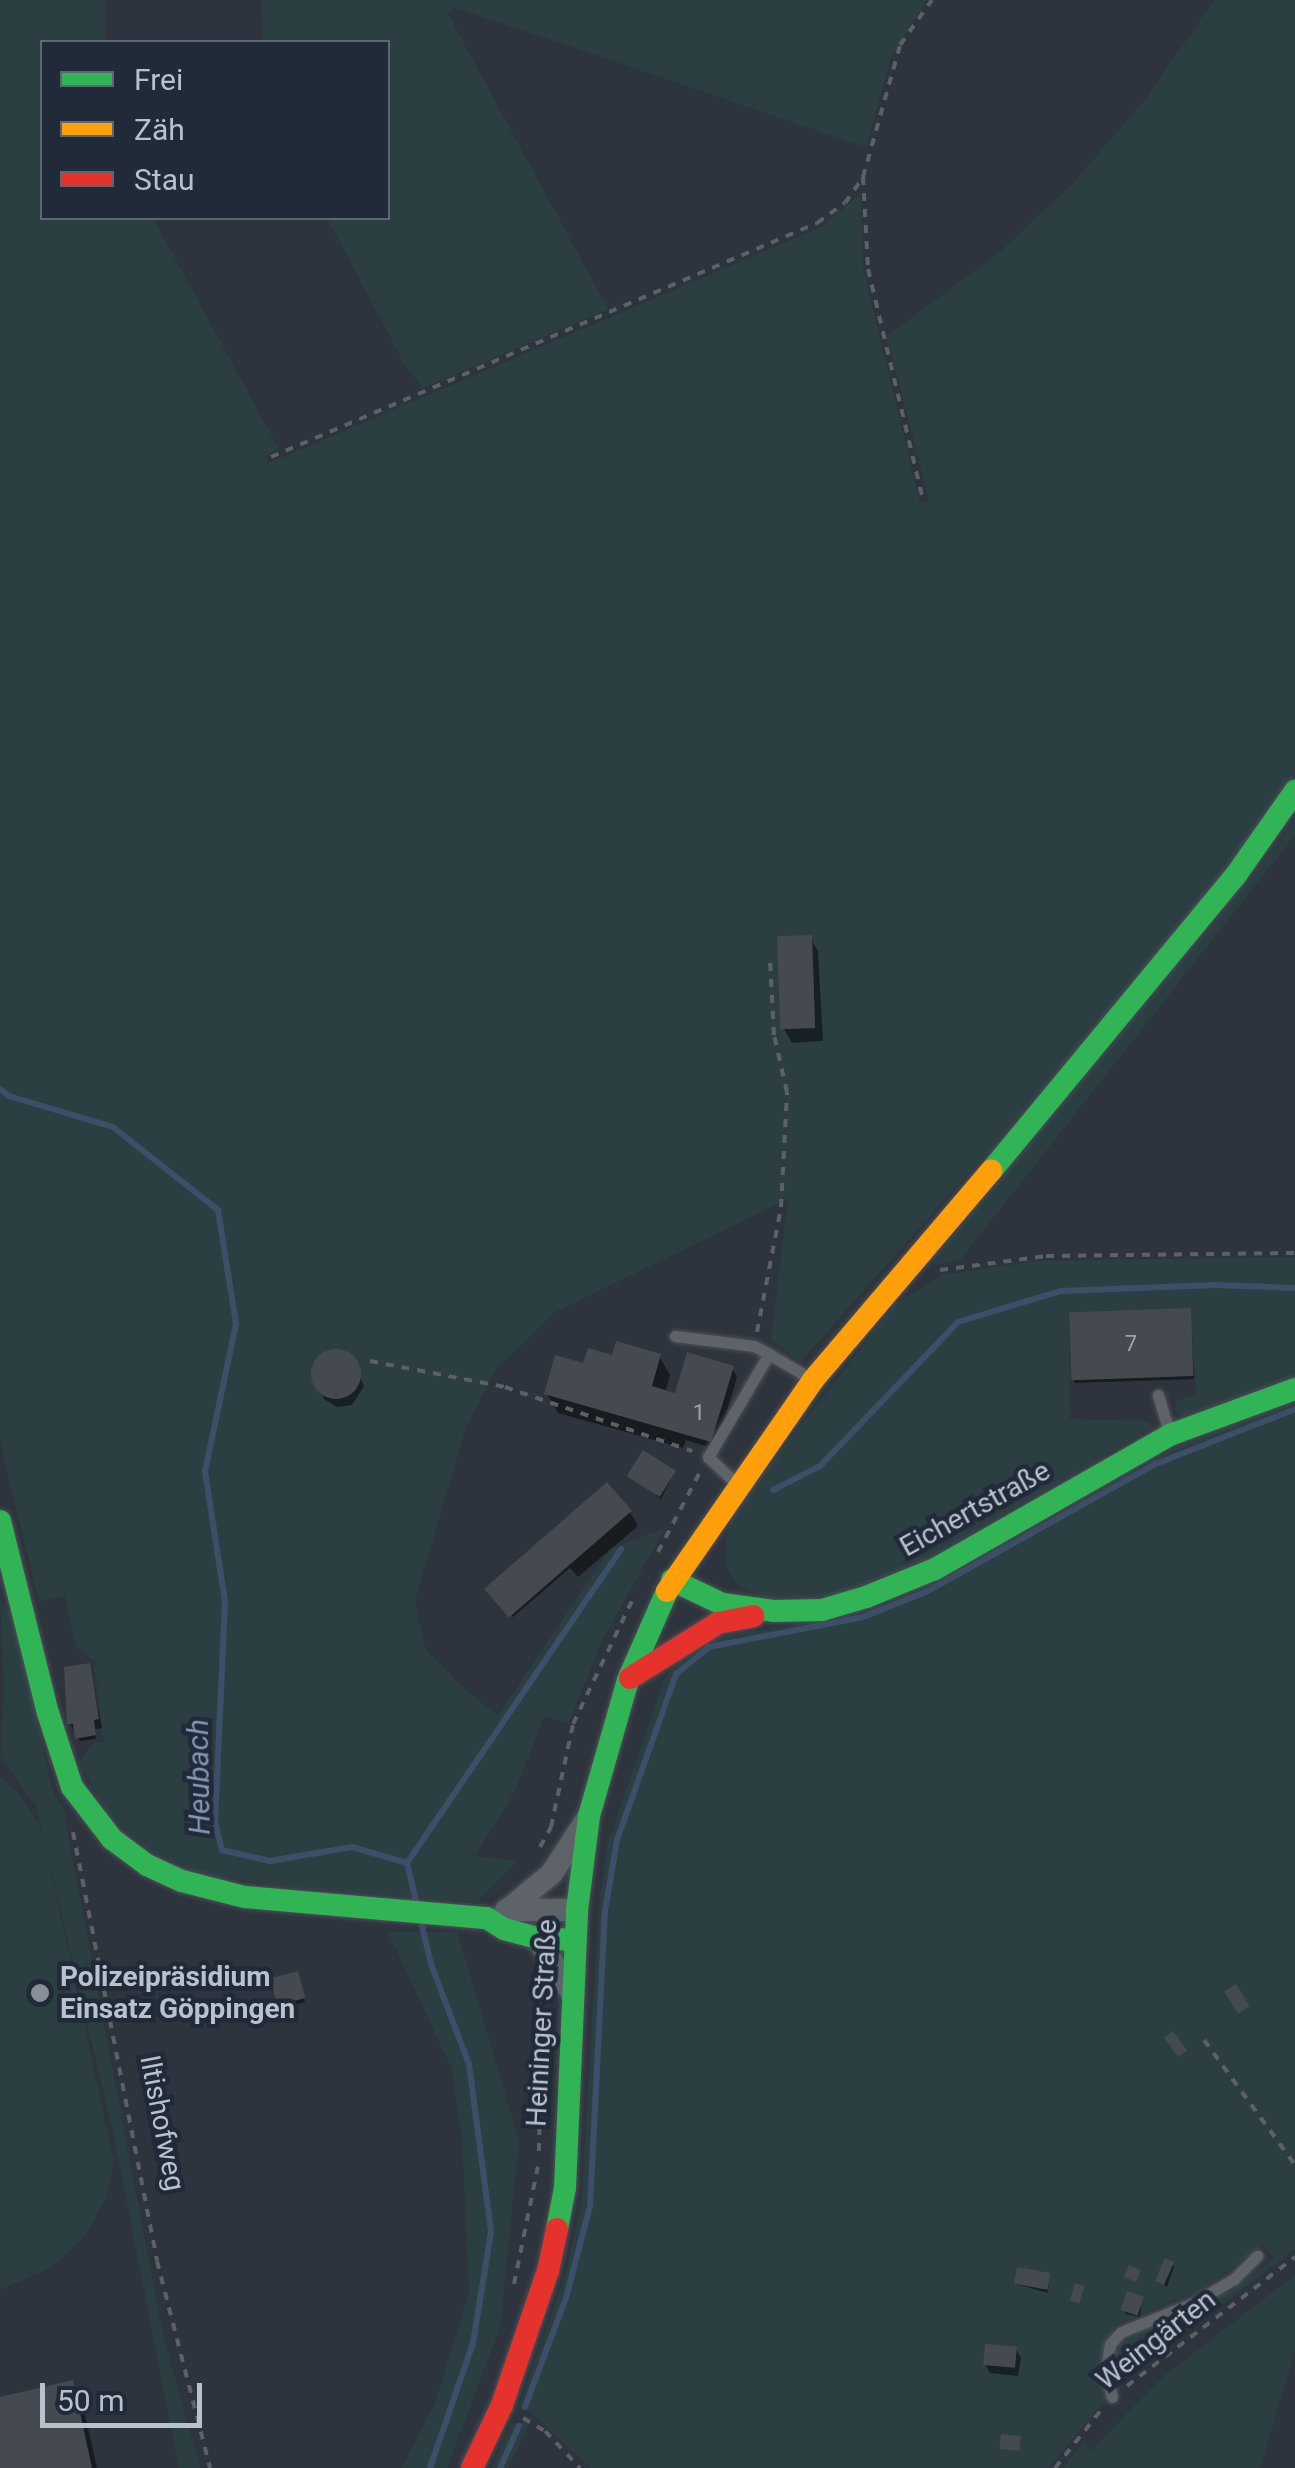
<!DOCTYPE html>
<html>
<head>
<meta charset="utf-8">
<style>
	body { margin:0 }
	#map { position:relative; width:1295px; height:2468px; overflow:hidden; background:#2e343d; font-family:Roboto,sans-serif }
	div>[style] { position:absolute }
	[style*='--x'] { left:calc(var(--x)*1px); top:calc(var(--y)*1px); width:calc(var(--w)*1px); rotate:calc(var(--a)*1deg) }
	.green>* { inset:0; background:#2b3f43 }
	.shadow>* { inset:0; background:#0007 }
	.stream>* { height:6px; margin:-3px; padding:0 3px; transform-origin:3px; border-radius:3px; background:#3d4e68 }
	.building>* { inset:0; background:#454a51; transform-origin:0 0 }
	.round { border-radius:50% }
	.path>* { height:4px; margin-top:-2px; transform-origin:0; background:repeating-linear-gradient(90deg,#5b6167 0 8px,transparent 0 16px) }
	.roads { filter:drop-shadow(0 0 2px #4c5057) drop-shadow(0 0 2px #4c5057) }
	.lane>* { height:11px; margin:-5.5px; padding:0 5.5px; transform-origin:5.5px; border-radius:5.5px; background:#5e636a }
	.street>* { height:22px; margin:-11px; padding:0 11px; transform-origin:11px; border-radius:11px; background:#5e636a }
	.fast>* { height:22px; margin:-11px; padding:0 11px; transform-origin:11px; border-radius:11px; background:#30b455 }
	.slow>* { height:22px; margin:-11px; padding:0 11px; transform-origin:11px; border-radius:11px; background:#ff9f0a }
	.jam>* { height:22px; margin:-11px; padding:0 11px; transform-origin:11px; border-radius:11px; background:#e5322d }
	.dots>* { width:28px; height:28px; translate:-50% -50%; box-sizing:border-box; border:5px solid #202a38; border-radius:50% }
	span { translate:-50% -50%; white-space:nowrap; text-align:center; line-height:1.15; -webkit-text-stroke:9px #202a38; paint-order:stroke }
	.number-label { font-size:22px; color:#9ca3ad }
	.number-label span { -webkit-text-stroke-width:0 }
	.street-label { font-size:28px; color:#b9c1cc }
	.poi-label { font-size:28px; color:#b9c1cc; font-weight:700 }
	.left { translate:0 -50%; text-align:left }
	.water-label { font-size:30px; color:#8197b3; font-style:italic }
	.legend { position:absolute; left:40px; top:40px; width:350px; height:180px; box-sizing:border-box; background:#202a38; border:2px solid #5d6673; margin:0; padding:12px 18px; list-style:none; font-size:30px; color:#b9c1cc }
	.legend li { display:flex; align-items:center; gap:20px; height:50px }
	.legend b { width:50px; border:2px solid #5d6673 }
	.scale { position:absolute; left:40px; top:2383px; width:162px; height:45px; box-sizing:border-box; border:5px solid #b9c1cc; border-top:0; padding-left:12px; font-size:30px; line-height:35px; white-space:nowrap; color:#b9c1cc; -webkit-text-stroke:8px #202a38; paint-order:stroke }
</style>
</head>
<body>
<div id="map">
	<div class="green">
		<div style="clip-path:polygon(evenodd,0 0,106px 0,105px 42px,42px 42px,42px 218px,153px 218px,279px 449px,265px 456px,269px 463px,822px 227px,861px 193px,863px 268px,920px 503px,929px 500px,887px 336px,1000px 252px,1075px 181px,1148px 96px,1214px 0,1295px 0,1295px 774px,1224px 874px,1002px 1136px,800px 1362px,771px 1339px,788px 1199px,555px 1312px,497px 1368px,466px 1427px,415px 1601px,425px 1648px,458px 1683px,498px 1716px,610px 1549px,665px 1528px,603px 1639px,568px 1723px,544px 1716px,515px 1791px,475px 1856px,517px 1861px,477px 1902px,279px 1886px,204px 1874px,149px 1850px,109px 1816px,79px 1762px,94px 1743px,104px 1742px,94px 1665px,98px 1664px,76px 1647px,65px 1596px,39px 1601px,0 1442px,0 0,812px 935px,816px 1028px,782px 1029px,777px 937px,812px 935px)"></div>
		<div style="clip-path:polygon(261px 0,927px 0,891px 57px,866px 147px,454px 7px,448px 14px,608px 309px,423px 388px,405px 365px,327px 218px,388px 218px,388px 42px,263px 42px)"></div>
		<div style="clip-path:polygon(1295px 818px,1295px 835px,960px 1260px,935px 1265px,931px 1262px,1250px 880px)"></div>
		<div style="clip-path:polygon(1295px 1257px,1295px 1377px,1181px 1417px,1174px 1409px,1177px 1401px,1196px 1394px,1191px 1309px,1069px 1312px,1070px 1419px,1149px 1421px,1153px 1427px,928px 1558px,836px 1596px,765px 1598px,740px 1587px,727px 1568px,726px 1539px,732px 1514px,895px 1304px,943px 1275px,1037px 1261px)"></div>
		<div style="clip-path:polygon(1295px 1401px,1295px 2249px,1120px 2383px,1114px 2361px,1118px 2348px,1130px 2337px,1233px 2290px,1275px 2258px,1262px 2246px,1203px 2288px,1117px 2324px,1104px 2346px,1109px 2396px,1048px 2468px,590px 2468px,531px 2412px,519px 2407px,565px 2276px,581px 2205px,599px 1906px,608px 1842px,665px 1678px,680px 1658px,716px 1637px,805px 1623px,1176px 1448px)"></div>
		<div style="clip-path:polygon(0 1601px,13px 1614px,53px 1791px,63px 1809px,163px 2335px,200px 2468px,179px 2468px,115px 2141px,44px 1839px,114px 2162px,106px 2198px,85px 2236px,52px 2267px,0 2290px,0 1776px,20px 1795px,43px 1832px,36px 1806px,0 1757px,4px 1687px)"></div>
		<div style="clip-path:polygon(388px 1932px,457px 1932px,519px 2140px,500px 2328px,447px 2468px,402px 2468px,436px 2401px,469px 2292px,462px 2140px,452px 2069px)"></div>
		<div style="clip-path:polygon(1295px 2275px,1295px 2351px,1260px 2468px,1063px 2468px,1084px 2440px,1090px 2451px,1165px 2375px)"></div>
		<div style="clip-path:polygon(518px 2422px,529px 2424px,508px 2468px,491px 2468px,512px 2423px)"></div>
	</div>
	<div class="shadow">
		<div style="clip-path:polygon(810px 938px,818px 951px,823px 1041px,792px 1043px,784px 1029px)"></div>
		<div style="clip-path:polygon(1190px 1311px,1194px 1379px,1075px 1383px,1073px 1379px)"></div>
		<div style="clip-path:polygon(337px 1352px,350px 1357px,364px 1386px,352px 1405px,337px 1407px,324px 1399px,313px 1375px,323px 1356px)"></div>
		<div style="clip-path:polygon(659px 1356px,670px 1375px,665px 1393px,679px 1396px,732px 1368px,737px 1377px,716px 1449px,686px 1440px,683px 1448px,558px 1413px,547px 1394px,585px 1366px,614px 1358px)"></div>
		<div style="clip-path:polygon(674px 1473px,661px 1499px,629px 1476px)"></div>
		<div style="clip-path:polygon(630px 1512px,638px 1526px,578px 1577px,570px 1568px,513px 1617px,486px 1590px)"></div>
		<div style="clip-path:polygon(89px 1665px,102px 1728px,95px 1729px,96px 1739px,80px 1741px,70px 1724px)"></div>
		<div style="clip-path:polygon(298px 1977px,305px 2002px,282px 2008px,280px 2004px)"></div>
		<div style="clip-path:polygon(1172px 2264px,1174px 2267px,1167px 2287px,1159px 2281px)"></div>
		<div style="clip-path:polygon(1049px 2276px,1048px 2293px,1016px 2284px)"></div>
		<div style="clip-path:polygon(1142px 2299px,1140px 2317px,1126px 2314px,1124px 2310px)"></div>
		<div style="clip-path:polygon(1016px 2349px,1021px 2358px,1018px 2376px,990px 2373px,985px 2364px)"></div>
		<div style="clip-path:polygon(71px 2383px,82px 2402px,97px 2468px,0 2468px,0 2399px)"></div>
	</div>
	<div class="stream">
		<div style="--x:0;--y:1089;--w:11;--a:38"></div>
		<div style="--x:9;--y:1096;--w:109;--a:16.6"></div>
		<div style="--x:113;--y:1127;--w:134;--a:38.3"></div>
		<div style="--x:218;--y:1210;--w:115;--a:81"></div>
		<div style="--x:236;--y:1324;--w:150;--a:101.9"></div>
		<div style="--x:205;--y:1471;--w:133;--a:81.3"></div>
		<div style="--x:225;--y:1602;--w:220;--a:92.6"></div>
		<div style="--x:215;--y:1822;--w:29;--a:76"></div>
		<div style="--x:222;--y:1850;--w:49;--a:12.9"></div>
		<div style="--x:270;--y:1861;--w:83;--a:-9.7"></div>
		<div style="--x:352;--y:1847;--w:57;--a:16.2"></div>
		<div style="--x:407;--y:1863;--w:43;--a:76.6"></div>
		<div style="--x:773;--y:1490;--w:53;--a:-27.1"></div>
		<div style="--x:820;--y:1466;--w:199;--a:-46.2"></div>
		<div style="--x:958;--y:1322;--w:108;--a:-16.8"></div>
		<div style="--x:1061;--y:1291;--w:154;--a:-2.2"></div>
		<div style="--x:1215;--y:1285;--w:80;--a:2.1"></div>
		<div style="--x:407;--y:1863;--w:380;--a:-55.7"></div>
		<div style="--x:421;--y:1922;--w:43;--a:76.6"></div>
		<div style="--x:431;--y:1964;--w:107;--a:69.2"></div>
		<div style="--x:469;--y:2064;--w:169;--a:82.5"></div>
		<div style="--x:491;--y:2232;--w:112;--a:99.2"></div>
		<div style="--x:473;--y:2343;--w:132;--a:109"></div>
		<div style="--x:525;--y:2407;--w:116;--a:-69.4"></div>
		<div style="--x:566;--y:2298;--w:95;--a:-75.4"></div>
		<div style="--x:590;--y:2206;--w:295;--a:-87.1"></div>
		<div style="--x:605;--y:1911;--w:72;--a:-80.4"></div>
		<div style="--x:617;--y:1840;--w:176;--a:-70.4"></div>
		<div style="--x:676;--y:1674;--w:43;--a:-39.3"></div>
		<div style="--x:709;--y:1647;--w:157;--a:-11"></div>
		<div style="--x:863;--y:1617;--w:70;--a:-21.8"></div>
		<div style="--x:928;--y:1591;--w:258;--a:-29.2"></div>
		<div style="--x:1153;--y:1465;--w:153;--a:-21.5"></div>
		<div style="--x:500;--y:2468;--w:46;--a:-65.7"></div>
	</div>
	<div class="building">
		<div style="left:812px;top:935px;width:93px;height:35px;rotate:88deg"></div>
		<div style="left:1191px;top:1308px;width:68px;height:122px;rotate:88deg"></div>
		<div style="clip-path:polygon(616px 1341px,661px 1354px,652px 1386px,675px 1393px,687px 1352px,734px 1366px,711px 1442px,544px 1394px,555px 1355px,583px 1363px,588px 1348px,612px 1355px)"></div>
		<div class="round" style="left:311px;top:1349px;width:50px;height:50px"></div>
		<div style="left:643px;top:1450px;width:39px;height:31px;rotate:32deg"></div>
		<div style="left:607px;top:1482px;width:38px;height:163px;rotate:49deg"></div>
		<div style="clip-path:polygon(90px 1663px,99px 1719px,94px 1720px,96px 1735px,75px 1739px,73px 1724px,67px 1724px,64px 1667px)"></div>
		<div style="left:298px;top:1971px;width:28px;height:29px;rotate:75deg"></div>
		<div style="left:1236px;top:1984px;width:26px;height:14px;rotate:58deg"></div>
		<div style="left:1173px;top:2031px;width:24px;height:11px;rotate:54deg"></div>
		<div style="left:1165px;top:2258px;width:10px;height:25px;rotate:24deg"></div>
		<div style="left:1129px;top:2265px;width:13px;height:13px;rotate:23deg"></div>
		<div style="left:1017px;top:2267px;width:34px;height:17px;rotate:10deg"></div>
		<div style="left:1075px;top:2283px;width:10px;height:18px;rotate:17deg"></div>
		<div style="left:1127px;top:2291px;width:18px;height:20px;rotate:19deg"></div>
		<div style="left:985px;top:2344px;width:32px;height:21px;rotate:5deg"></div>
		<div style="clip-path:polygon(73px 2380px,92px 2468px,0 2468px,0 2397px)"></div>
		<div style="left:1001px;top:2434px;width:20px;height:15px;rotate:6deg"></div>
	</div>
	<div class="path">
		<div style="--x:863;--y:177;--w:92;--a:86.9"></div>
		<div style="--x:868;--y:269;--w:232;--a:76.6"></div>
		<div style="--x:271;--y:457;--w:594;--a:-23.2"></div>
		<div style="--x:817;--y:223;--w:34;--a:-36"></div>
		<div style="--x:845;--y:203;--w:32;--a:-55"></div>
		<div style="--x:863;--y:177;--w:137;--a:-74.3"></div>
		<div style="--x:900;--y:45;--w:55;--a:-54.6"></div>
		<div style="--x:940;--y:1270;--w:107;--a:-7.5"></div>
		<div style="--x:1046;--y:1256;--w:249;--a:-0.7"></div>
		<div style="--x:757;--y:1332;--w:127;--a:-79.1"></div>
		<div style="--x:781;--y:1207;--w:115;--a:-87"></div>
		<div style="--x:787;--y:1092;--w:58;--a:-102.8"></div>
		<div style="--x:774;--y:1035;--w:76;--a:-93"></div>
		<div style="--x:370;--y:1361;--w:137;--a:10.9"></div>
		<div style="--x:505;--y:1387;--w:198;--a:18.9"></div>
		<div style="--x:658;--y:1552;--w:90;--a:-62.3"></div>
		<div style="--x:73;--y:1832;--w:437;--a:78.9"></div>
		<div style="--x:157;--y:2261;--w:214;--a:75.6"></div>
		<div style="--x:540;--y:1847;--w:23;--a:-61"></div>
		<div style="--x:551;--y:1827;--w:105;--a:-77.9"></div>
		<div style="--x:573;--y:1724;--w:136;--a:-64.4"></div>
		<div style="--x:1204;--y:2040;--w:155;--a:53.9"></div>
		<div style="--x:539;--y:2151;--w:160;--a:-88.9"></div>
		<div style="--x:514;--y:2284;--w:120;--a:-78.5"></div>
		<div style="--x:1127;--y:2386;--w:212;--a:-37.5"></div>
		<div style="--x:523;--y:2418;--w:26;--a:31"></div>
		<div style="--x:545;--y:2431;--w:51;--a:46.6"></div>
		<div style="--x:1055;--y:2468;--w:75;--a:-51.5"></div>
	</div>
	<div class="roads">
		<div class="lane">
			<div style="--x:675;--y:1336;--w:80;--a:7.2"></div>
			<div style="--x:754;--y:1346;--w:17;--a:28"></div>
			<div style="--x:1158;--y:1395;--w:42;--a:73.3"></div>
			<div style="--x:738;--y:1485;--w:41;--a:-137"></div>
			<div style="--x:708;--y:1457;--w:120;--a:-59.4"></div>
			<div style="--x:769;--y:1354;--w:51;--a:30.6"></div>
			<div style="--x:1112;--y:2397;--w:26;--a:-103"></div>
			<div style="--x:1106;--y:2372;--w:28;--a:-82"></div>
			<div style="--x:1110;--y:2344;--w:16;--a:-47"></div>
			<div style="--x:1121;--y:2332;--w:75;--a:-21.8"></div>
			<div style="--x:1191;--y:2304;--w:50;--a:-30.2"></div>
			<div style="--x:1234;--y:2279;--w:33;--a:-45"></div>
		</div>
		<div class="street">
			<div style="--x:509;--y:1909;--w:56;--a:-39.9"></div>
			<div style="--x:552;--y:1873;--w:64;--a:-57.1"></div>
			<div style="--x:506;--y:1910;--w:71;--a:0"></div>
			<div style="--x:537;--y:1938;--w:67;--a:57.7"></div>
		</div>
		<div class="fast">
			<div style="--x:991;--y:1171;--w:384;--a:-50.4"></div>
			<div style="--x:1236;--y:875;--w:103;--a:-54.9"></div>
			<div style="--x:0;--y:1521;--w:198;--a:76"></div>
			<div style="--x:48;--y:1713;--w:78;--a:72"></div>
			<div style="--x:72;--y:1787;--w:66;--a:52.4"></div>
			<div style="--x:112;--y:1839;--w:44;--a:36.6"></div>
			<div style="--x:147;--y:1865;--w:38;--a:25"></div>
			<div style="--x:182;--y:1881;--w:65;--a:14.3"></div>
			<div style="--x:245;--y:1897;--w:243;--a:5"></div>
			<div style="--x:487;--y:1918;--w:20;--a:33"></div>
			<div style="--x:504;--y:1929;--w:34;--a:15"></div>
			<div style="--x:537;--y:1938;--w:38;--a:3"></div>
			<div style="--x:672;--y:1580;--w:55;--a:25.6"></div>
			<div style="--x:722;--y:1604;--w:52;--a:7.7"></div>
			<div style="--x:774;--y:1611;--w:48;--a:-1.2"></div>
			<div style="--x:822;--y:1610;--w:46;--a:-16.5"></div>
			<div style="--x:866;--y:1597;--w:74;--a:-22.1"></div>
			<div style="--x:935;--y:1569;--w:271;--a:-29.7"></div>
			<div style="--x:1170;--y:1435;--w:133;--a:-20.2"></div>
			<div style="--x:557;--y:2229;--w:42;--a:-79"></div>
			<div style="--x:565;--y:2188;--w:278;--a:-87.5"></div>
			<div style="--x:577;--y:1910;--w:95;--a:-82.7"></div>
			<div style="--x:589;--y:1816;--w:141;--a:-74"></div>
			<div style="--x:628;--y:1680;--w:97;--a:-66.3"></div>
		</div>
		<div class="slow">
			<div style="--x:667;--y:1591;--w:257;--a:-55.3"></div>
			<div style="--x:813;--y:1380;--w:275;--a:-49.6"></div>
		</div>
		<div class="jam">
			<div style="--x:630;--y:1678;--w:104;--a:-32"></div>
			<div style="--x:718;--y:1623;--w:36;--a:-11"></div>
			<div style="--x:472;--y:2468;--w:70;--a:-64.5"></div>
			<div style="--x:502;--y:2405;--w:142;--a:-71.1"></div>
			<div style="--x:548;--y:2271;--w:43;--a:-77.9"></div>
		</div>
	</div>
	<div class="dots">
		<div style="left:40px;top:1993px;background:#88909a"></div>
	</div>
	<div class="number-label">
		<span style="left:1131px;top:1344px">7</span>
		<span style="left:699px;top:1413px">1</span>
	</div>
	<div class="street-label">
		<span style="left:975px;top:1509px;rotate:-29deg">Eichertstraße</span>
		<span style="left:542px;top:2023px;rotate:-87deg">Heininger Straße</span>
		<span style="left:162px;top:2123px;rotate:79deg">Iltishofweg</span>
		<span style="left:1156px;top:2340px;rotate:-38deg">Weingärten</span>
	</div>
	<div class="poi-label">
		<span class="left" style="left:60px;top:1993px">Polizeipräsidium<br>Einsatz Göppingen</span>
	</div>
	<div class="water-label">
		<span style="left:199px;top:1777px;rotate:-91deg">Heubach</span>
	</div>
	<ul class="legend">
	<li><b style="height:12px;background:#30b455"></b>Frei</li>
	<li><b style="height:12px;background:#ff9f0a"></b>Zäh</li>
	<li><b style="height:12px;background:#e5322d"></b>Stau</li>
	</ul>
	<div class="scale">50 m</div>
</div>
</body>
</html>
